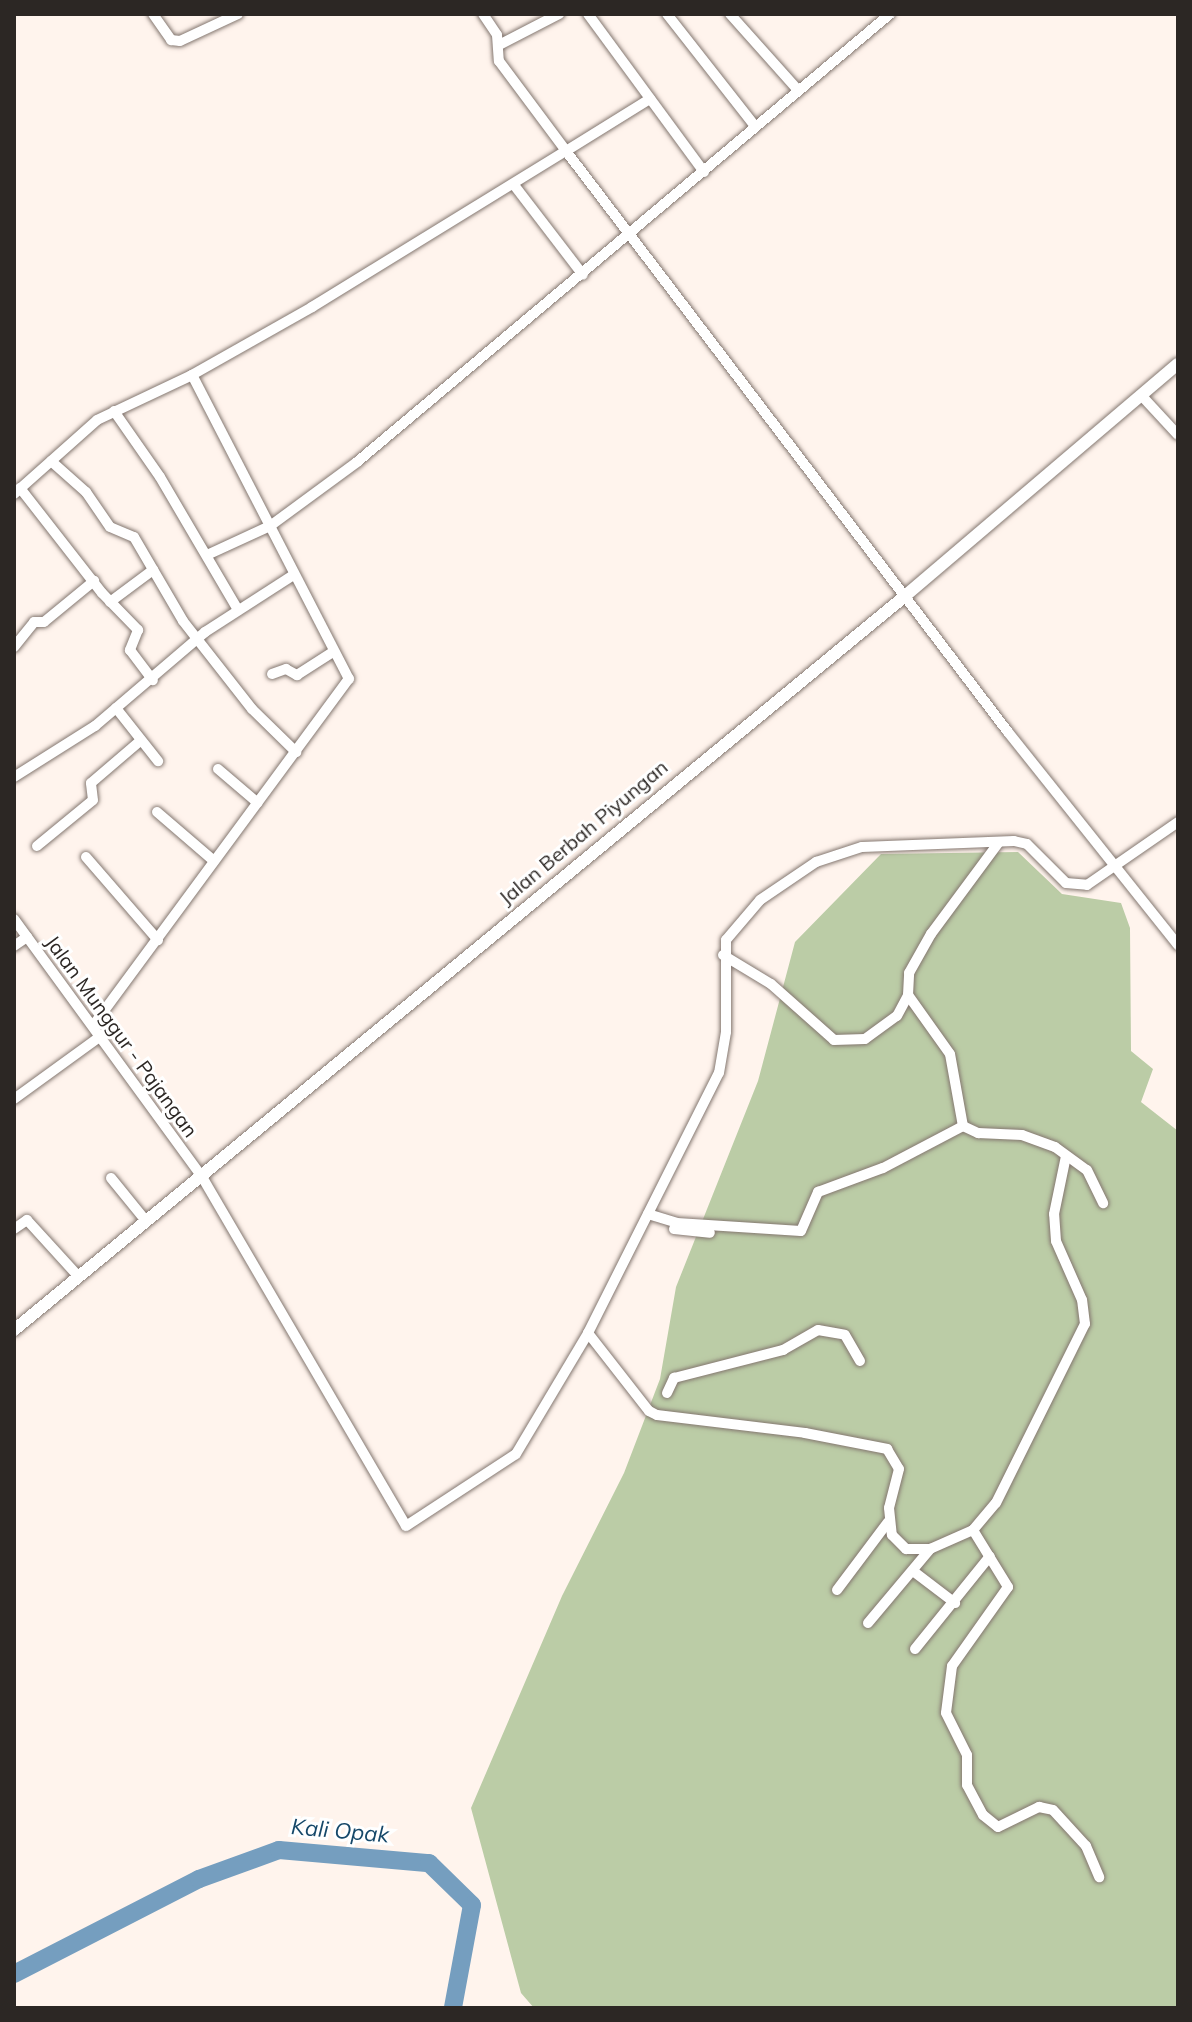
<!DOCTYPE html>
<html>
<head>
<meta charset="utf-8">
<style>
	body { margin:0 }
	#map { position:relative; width:1192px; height:2022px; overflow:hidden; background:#fff4ed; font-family:Mulish,sans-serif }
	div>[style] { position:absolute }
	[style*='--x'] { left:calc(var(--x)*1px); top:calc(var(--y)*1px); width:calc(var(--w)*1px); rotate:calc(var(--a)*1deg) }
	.green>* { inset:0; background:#bbcca6 }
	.river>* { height:18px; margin:-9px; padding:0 9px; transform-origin:9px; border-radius:9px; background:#759ebf }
	.roads { filter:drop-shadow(0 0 2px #847770) drop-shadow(0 0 2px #847770) }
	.minor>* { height:10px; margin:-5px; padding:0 5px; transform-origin:5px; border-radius:5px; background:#fff }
	.tertiary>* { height:12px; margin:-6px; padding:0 6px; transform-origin:6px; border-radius:6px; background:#fff }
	span { translate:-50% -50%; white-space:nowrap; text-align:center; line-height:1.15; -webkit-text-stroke:6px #fff; paint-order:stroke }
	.street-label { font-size:20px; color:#2c2724 }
	.water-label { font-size:22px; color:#164869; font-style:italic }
	.frame { position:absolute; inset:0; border:16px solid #2c2724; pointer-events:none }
</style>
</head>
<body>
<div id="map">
	<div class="green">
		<div style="clip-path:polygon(1018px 852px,1062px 894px,1121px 903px,1130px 928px,1131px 1051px,1153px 1069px,1141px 1102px,1178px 1131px,1178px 2008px,534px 2008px,521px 1993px,471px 1808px,562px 1596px,624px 1473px,660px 1379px,676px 1287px,758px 1081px,795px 942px,881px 854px)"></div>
	</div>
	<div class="river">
		<div style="--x:14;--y:1974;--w:208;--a:-27.2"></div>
		<div style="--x:199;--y:1879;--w:85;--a:-19.9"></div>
		<div style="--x:279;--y:1850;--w:151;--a:5"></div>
		<div style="--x:429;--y:1863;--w:60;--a:44.3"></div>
		<div style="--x:472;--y:1905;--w:105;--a:100.5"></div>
	</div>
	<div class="roads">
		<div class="minor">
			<div style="--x:153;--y:14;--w:32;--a:55"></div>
			<div style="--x:171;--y:40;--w:9;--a:6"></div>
			<div style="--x:180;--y:41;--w:64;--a:-25"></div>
			<div style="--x:483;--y:14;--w:25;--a:56"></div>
			<div style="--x:497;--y:35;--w:26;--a:86"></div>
			<div style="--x:499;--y:61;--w:112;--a:53.3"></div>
			<div style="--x:566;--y:151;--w:99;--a:-31.8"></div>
			<div style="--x:588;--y:14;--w:196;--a:53.7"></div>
			<div style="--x:667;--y:14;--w:141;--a:51.9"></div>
			<div style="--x:730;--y:14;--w:101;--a:48.2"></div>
			<div style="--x:499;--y:45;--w:68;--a:-27.3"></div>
			<div style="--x:514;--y:185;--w:113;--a:52.5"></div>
			<div style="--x:1141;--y:395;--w:54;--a:47.2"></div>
			<div style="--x:114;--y:411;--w:80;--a:55.1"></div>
			<div style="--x:160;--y:477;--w:154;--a:59.6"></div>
			<div style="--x:51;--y:461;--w:47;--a:41.5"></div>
			<div style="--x:86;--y:492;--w:42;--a:55.6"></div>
			<div style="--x:110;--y:527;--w:26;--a:23"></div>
			<div style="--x:134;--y:537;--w:97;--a:59.7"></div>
			<div style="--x:183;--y:621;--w:112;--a:51.9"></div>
			<div style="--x:252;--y:709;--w:62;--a:44.3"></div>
			<div style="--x:20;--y:488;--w:133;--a:52"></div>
			<div style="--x:102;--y:593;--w:52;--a:45.8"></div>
			<div style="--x:138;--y:630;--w:22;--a:112"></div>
			<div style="--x:130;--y:650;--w:38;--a:53"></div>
			<div style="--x:14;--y:494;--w:111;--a:-41.7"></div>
			<div style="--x:97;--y:420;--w:105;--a:-25.3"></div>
			<div style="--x:192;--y:375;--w:138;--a:-29.5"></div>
			<div style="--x:312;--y:307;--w:298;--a:-31.6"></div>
			<div style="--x:566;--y:151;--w:730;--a:52.74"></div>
			<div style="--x:1008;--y:732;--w:273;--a:51.4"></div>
			<div style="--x:207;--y:555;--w:69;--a:-24.7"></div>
			<div style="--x:270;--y:526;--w:108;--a:-36.3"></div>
			<div style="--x:357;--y:462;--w:696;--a:-40.05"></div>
			<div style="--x:110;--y:602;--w:54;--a:-36.7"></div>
			<div style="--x:14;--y:647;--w:32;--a:-51"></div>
			<div style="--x:34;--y:622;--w:10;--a:0"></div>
			<div style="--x:44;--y:622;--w:65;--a:-39.4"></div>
			<div style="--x:272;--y:674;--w:15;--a:-20"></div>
			<div style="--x:286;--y:669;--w:13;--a:29"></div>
			<div style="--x:297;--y:675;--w:43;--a:-32.6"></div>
			<div style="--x:116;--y:708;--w:68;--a:51.6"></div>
			<div style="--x:218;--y:769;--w:52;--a:40.4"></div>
			<div style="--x:14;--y:777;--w:96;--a:-32.2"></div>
			<div style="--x:95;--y:726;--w:145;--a:-40.5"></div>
			<div style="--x:205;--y:632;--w:103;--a:-32.8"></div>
			<div style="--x:157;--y:812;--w:75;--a:40.7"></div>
			<div style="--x:37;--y:846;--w:72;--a:-39.4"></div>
			<div style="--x:93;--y:800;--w:17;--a:-97"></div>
			<div style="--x:91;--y:783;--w:65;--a:-40.6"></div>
			<div style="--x:86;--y:857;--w:110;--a:49.1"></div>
			<div style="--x:14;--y:919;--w:317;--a:53.9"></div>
			<div style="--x:201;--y:1175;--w:406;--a:59.7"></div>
			<div style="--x:406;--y:1526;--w:131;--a:-33.2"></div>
			<div style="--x:516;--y:1454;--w:141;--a:-59.2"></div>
			<div style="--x:588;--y:1333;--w:291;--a:-63.3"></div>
			<div style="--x:719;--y:1073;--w:42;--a:-80.3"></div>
			<div style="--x:726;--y:1032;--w:92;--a:-90"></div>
			<div style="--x:726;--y:940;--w:52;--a:-49.6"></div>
			<div style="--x:760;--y:900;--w:68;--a:-34.2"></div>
			<div style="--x:816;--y:862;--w:48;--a:-18.1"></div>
			<div style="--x:862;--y:847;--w:152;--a:-2.3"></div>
			<div style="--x:1014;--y:841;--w:13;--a:13"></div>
			<div style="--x:1027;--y:844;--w:55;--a:45"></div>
			<div style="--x:1066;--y:883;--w:21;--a:5"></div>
			<div style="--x:1087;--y:885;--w:111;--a:-34.7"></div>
			<div style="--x:14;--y:946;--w:16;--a:-35"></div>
			<div style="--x:723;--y:955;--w:56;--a:31.1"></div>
			<div style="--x:771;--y:984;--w:84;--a:41.6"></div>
			<div style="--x:834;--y:1040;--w:31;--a:-2"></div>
			<div style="--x:865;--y:1039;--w:39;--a:-36"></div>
			<div style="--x:897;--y:1016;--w:24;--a:-62"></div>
			<div style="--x:908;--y:995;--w:22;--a:-87"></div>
			<div style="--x:909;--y:973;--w:45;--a:-60.6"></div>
			<div style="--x:931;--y:934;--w:114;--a:-53.5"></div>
			<div style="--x:908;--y:995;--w:72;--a:54.6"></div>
			<div style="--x:950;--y:1054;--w:73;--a:79.8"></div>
			<div style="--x:963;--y:1126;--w:17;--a:25"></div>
			<div style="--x:978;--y:1133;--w:44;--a:2.6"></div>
			<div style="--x:1022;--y:1135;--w:35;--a:20"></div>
			<div style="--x:1055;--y:1147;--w:39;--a:36"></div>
			<div style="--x:1087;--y:1170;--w:37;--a:64"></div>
			<div style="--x:95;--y:1023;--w:428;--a:-53.6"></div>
			<div style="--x:349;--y:679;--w:342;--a:-117.3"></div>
			<div style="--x:14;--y:1099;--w:109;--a:-36"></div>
			<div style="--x:111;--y:1178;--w:55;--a:50.9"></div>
			<div style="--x:648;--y:1214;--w:30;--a:17"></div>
			<div style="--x:677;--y:1223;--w:124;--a:3.7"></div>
			<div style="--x:801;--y:1231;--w:43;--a:-66.4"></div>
			<div style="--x:818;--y:1192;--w:69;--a:-20.3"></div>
			<div style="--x:883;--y:1168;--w:90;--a:-27.7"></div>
			<div style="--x:14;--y:1229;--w:16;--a:-35"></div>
			<div style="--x:27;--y:1220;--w:76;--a:47.7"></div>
			<div style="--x:674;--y:1229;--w:36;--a:6"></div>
			<div style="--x:588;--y:1333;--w:99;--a:52"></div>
			<div style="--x:649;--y:1411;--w:9;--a:27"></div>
			<div style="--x:657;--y:1415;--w:149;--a:6.9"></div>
			<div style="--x:805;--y:1433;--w:84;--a:11"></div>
			<div style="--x:887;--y:1449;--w:23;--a:59"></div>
			<div style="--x:899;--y:1469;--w:40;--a:104.4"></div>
			<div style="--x:889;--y:1508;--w:27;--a:84"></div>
			<div style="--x:892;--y:1535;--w:20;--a:45"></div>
			<div style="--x:906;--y:1549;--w:24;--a:0"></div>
			<div style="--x:930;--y:1549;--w:47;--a:-23.8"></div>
			<div style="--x:973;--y:1530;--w:35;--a:-50"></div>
			<div style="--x:996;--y:1503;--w:200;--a:-63.6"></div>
			<div style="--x:1085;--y:1324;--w:24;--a:-97"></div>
			<div style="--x:1082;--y:1300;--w:64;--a:-113.8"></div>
			<div style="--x:1056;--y:1241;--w:27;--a:-94"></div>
			<div style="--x:1054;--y:1214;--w:59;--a:-78.3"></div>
			<div style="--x:667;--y:1393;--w:17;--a:-65"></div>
			<div style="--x:674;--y:1378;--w:113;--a:-14.4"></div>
			<div style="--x:783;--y:1350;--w:40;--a:-29.7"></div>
			<div style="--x:818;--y:1330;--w:27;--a:10"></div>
			<div style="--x:845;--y:1335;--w:30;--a:60"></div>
			<div style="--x:973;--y:1530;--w:67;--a:58.4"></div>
			<div style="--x:1008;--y:1587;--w:97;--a:125.3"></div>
			<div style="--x:952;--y:1666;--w:47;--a:97.3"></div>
			<div style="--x:946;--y:1713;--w:47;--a:63.4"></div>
			<div style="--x:967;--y:1755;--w:30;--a:90"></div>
			<div style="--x:967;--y:1785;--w:34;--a:62"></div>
			<div style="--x:983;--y:1815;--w:19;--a:39"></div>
			<div style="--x:998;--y:1827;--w:46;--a:-26"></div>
			<div style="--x:1039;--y:1807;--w:14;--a:12"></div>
			<div style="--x:1053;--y:1810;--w:49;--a:47.5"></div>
			<div style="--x:1086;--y:1846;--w:34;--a:67"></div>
			<div style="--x:913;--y:1571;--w:53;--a:37.3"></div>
			<div style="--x:837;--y:1590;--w:85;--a:-53.1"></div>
			<div style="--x:868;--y:1623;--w:97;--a:-50"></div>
			<div style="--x:915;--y:1649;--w:119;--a:-51.1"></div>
		</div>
		<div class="tertiary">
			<div style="--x:14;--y:1330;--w:1154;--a:-39.48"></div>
			<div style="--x:905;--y:596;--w:358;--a:-40.4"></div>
		</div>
	</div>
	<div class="street-label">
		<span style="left:583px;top:832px;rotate:-40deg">Jalan Berbah Piyungan</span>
		<span style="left:122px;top:1036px;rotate:54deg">Jalan Munggur - Pajangan</span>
	</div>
	<div class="water-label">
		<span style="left:340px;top:1831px;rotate:5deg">Kali Opak</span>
	</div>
	<div class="frame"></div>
</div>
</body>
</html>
